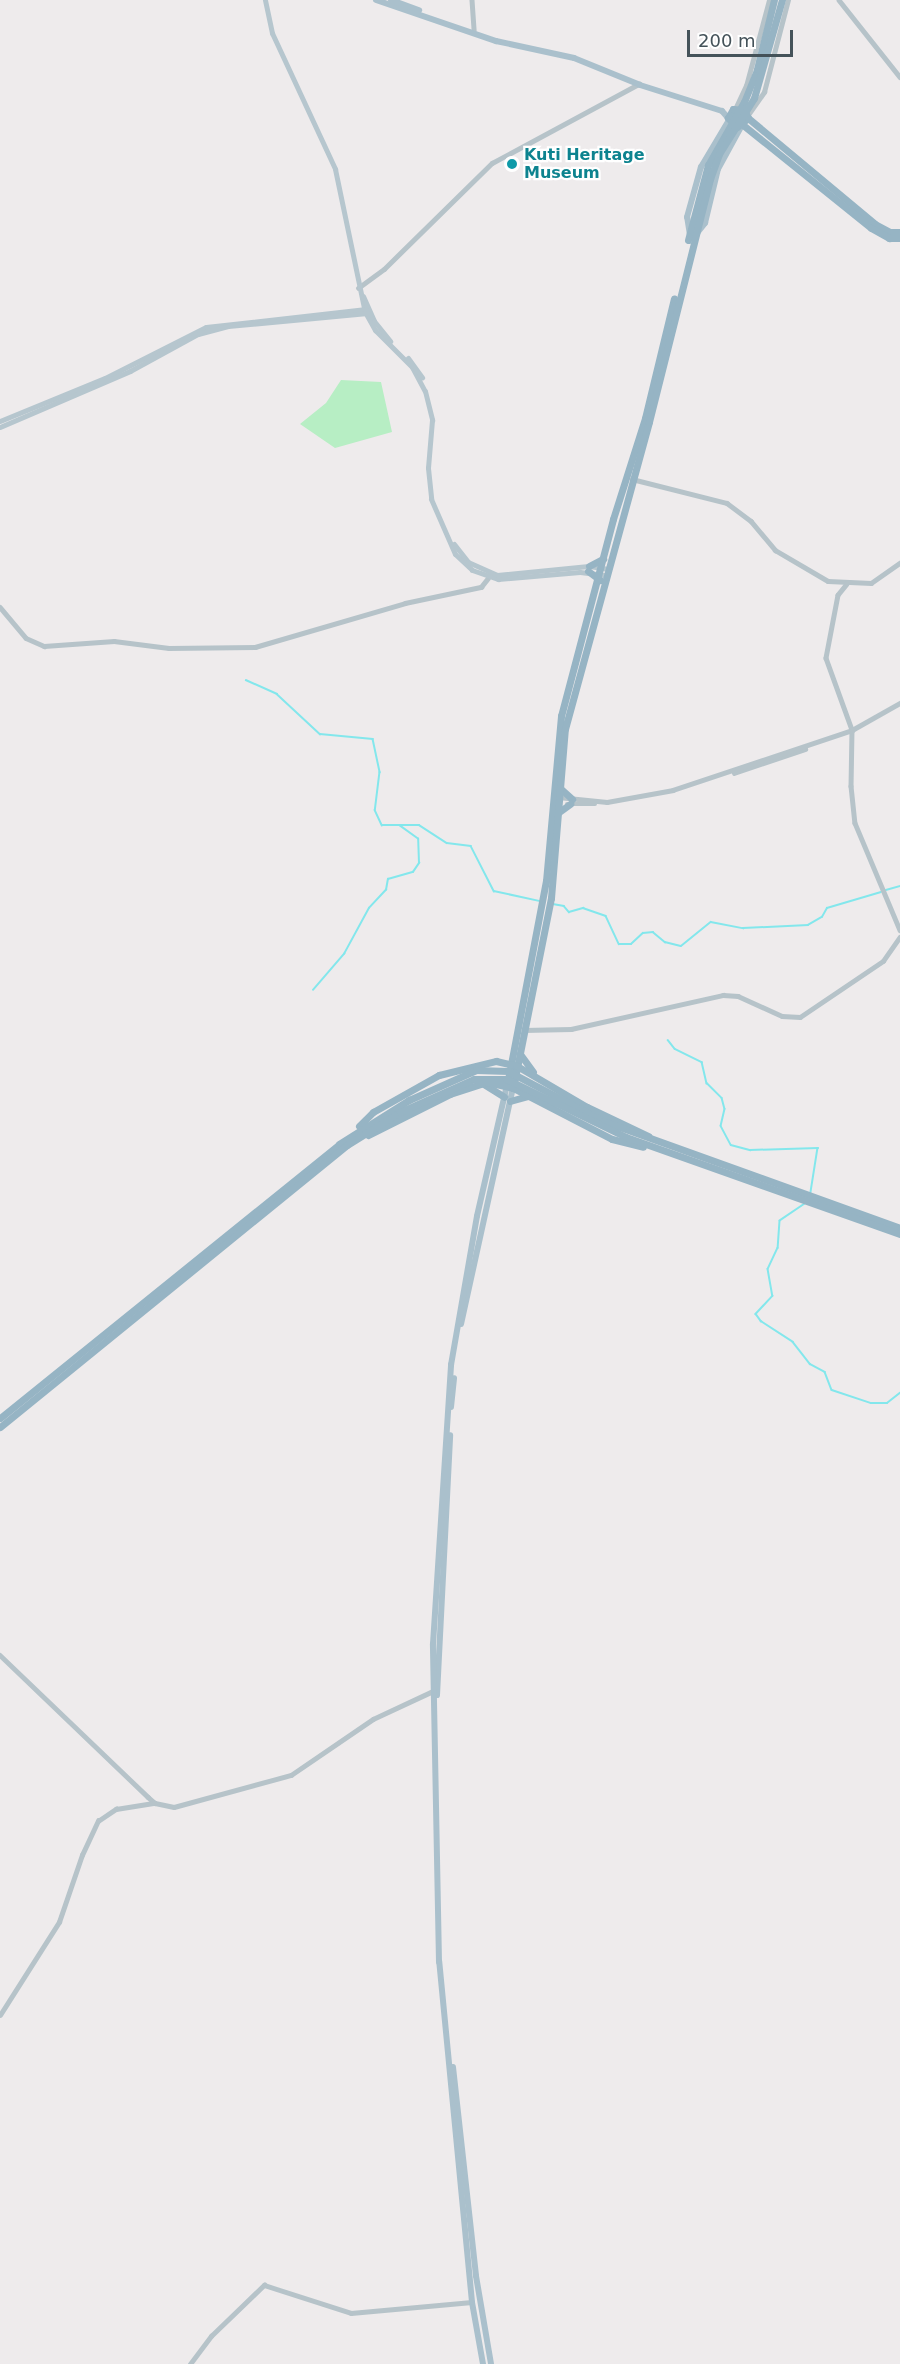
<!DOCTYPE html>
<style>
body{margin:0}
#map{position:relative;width:900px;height:2364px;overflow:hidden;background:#eeebec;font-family:"DejaVu Sans",sans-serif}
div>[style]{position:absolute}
.green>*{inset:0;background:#b7eec4}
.stream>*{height:1.5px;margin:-0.75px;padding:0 0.75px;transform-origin:0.75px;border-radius:0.75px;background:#83e7ec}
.tertiary>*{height:4.5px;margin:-2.25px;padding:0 2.25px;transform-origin:2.25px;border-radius:2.25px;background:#b6c3c9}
.secondary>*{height:5px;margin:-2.5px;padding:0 2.5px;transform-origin:2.5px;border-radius:2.5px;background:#b6c6ce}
.primary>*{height:6px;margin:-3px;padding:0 3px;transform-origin:3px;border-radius:3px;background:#aac0cc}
.trunk>*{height:7px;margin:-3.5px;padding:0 3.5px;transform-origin:3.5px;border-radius:3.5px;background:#96b4c4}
.dots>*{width:16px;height:16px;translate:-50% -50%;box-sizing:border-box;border:3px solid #fff;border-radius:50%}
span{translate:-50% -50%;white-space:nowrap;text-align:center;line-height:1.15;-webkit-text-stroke:4.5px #fff;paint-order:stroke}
.culture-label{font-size:16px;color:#0d838f;font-weight:700}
.left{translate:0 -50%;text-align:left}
.scale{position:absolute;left:687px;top:30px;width:106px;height:27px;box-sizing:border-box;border:3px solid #445259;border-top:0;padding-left:8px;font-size:18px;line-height:21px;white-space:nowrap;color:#445259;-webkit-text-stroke:4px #fff;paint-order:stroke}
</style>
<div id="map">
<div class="green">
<i style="clip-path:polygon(341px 380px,381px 382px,392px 432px,335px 448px,300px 424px,326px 403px)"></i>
</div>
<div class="stream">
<i style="left:246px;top:680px;width:34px;rotate:24deg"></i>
<i style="left:277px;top:694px;width:59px;rotate:42.9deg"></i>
<i style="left:320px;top:734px;width:53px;rotate:5.4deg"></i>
<i style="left:373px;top:739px;width:34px;rotate:78deg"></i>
<i style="left:380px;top:772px;width:38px;rotate:97deg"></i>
<i style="left:375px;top:810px;width:17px;rotate:65deg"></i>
<i style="left:382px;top:825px;width:37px"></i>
<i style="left:419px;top:825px;width:33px;rotate:33deg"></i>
<i style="left:447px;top:843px;width:24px;rotate:7deg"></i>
<i style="left:471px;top:846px;width:51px;rotate:62.9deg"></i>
<i style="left:494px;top:891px;width:47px;rotate:12.3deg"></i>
<i style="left:886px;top:890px;width:15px;rotate:-16deg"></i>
<i style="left:553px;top:904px;width:11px;rotate:10deg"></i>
<i style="left:564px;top:906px;width:8px;rotate:50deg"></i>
<i style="left:569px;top:912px;width:15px;rotate:-16deg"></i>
<i style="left:583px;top:908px;width:24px;rotate:19deg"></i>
<i style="left:606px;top:916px;width:31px;rotate:65deg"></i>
<i style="left:619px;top:944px;width:12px"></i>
<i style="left:631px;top:944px;width:16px;rotate:-43deg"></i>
<i style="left:643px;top:933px;width:10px;rotate:-6deg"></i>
<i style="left:653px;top:932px;width:16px;rotate:40deg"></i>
<i style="left:665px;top:942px;width:16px;rotate:14deg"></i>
<i style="left:681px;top:946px;width:38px;rotate:-39deg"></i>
<i style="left:711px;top:922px;width:33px;rotate:11deg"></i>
<i style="left:743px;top:928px;width:65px;rotate:-2.6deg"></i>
<i style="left:808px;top:925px;width:16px;rotate:-30deg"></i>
<i style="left:822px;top:917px;width:10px;rotate:-61deg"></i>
<i style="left:827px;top:908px;width:56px;rotate:-16.5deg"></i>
<i style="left:313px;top:990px;width:48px;rotate:-49.3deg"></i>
<i style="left:344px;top:954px;width:52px;rotate:-61.5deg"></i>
<i style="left:369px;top:908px;width:25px;rotate:-47deg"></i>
<i style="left:386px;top:890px;width:11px;rotate:-80deg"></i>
<i style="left:388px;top:879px;width:26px;rotate:-16deg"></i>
<i style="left:413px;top:872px;width:11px;rotate:-56deg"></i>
<i style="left:419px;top:863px;width:24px;rotate:-92deg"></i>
<i style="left:418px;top:839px;width:22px;rotate:-144deg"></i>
<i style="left:668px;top:1040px;width:11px;rotate:52deg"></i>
<i style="left:675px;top:1049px;width:30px;rotate:26deg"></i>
<i style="left:702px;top:1062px;width:22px;rotate:77deg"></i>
<i style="left:707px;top:1083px;width:21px;rotate:45deg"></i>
<i style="left:722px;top:1098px;width:11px;rotate:75deg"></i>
<i style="left:725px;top:1109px;width:17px;rotate:103deg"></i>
<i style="left:721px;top:1126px;width:21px;rotate:62deg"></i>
<i style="left:731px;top:1145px;width:20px;rotate:15deg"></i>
<i style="left:750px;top:1150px;width:68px;rotate:-1.7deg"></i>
<i style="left:818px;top:1148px;width:45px;rotate:99deg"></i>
<i style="left:805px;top:1204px;width:30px;rotate:146deg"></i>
<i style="left:780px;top:1221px;width:27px;rotate:94deg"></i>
<i style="left:778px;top:1248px;width:23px;rotate:115deg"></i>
<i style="left:768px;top:1269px;width:27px;rotate:80deg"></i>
<i style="left:773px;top:1296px;width:25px;rotate:133deg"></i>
<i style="left:756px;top:1314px;width:9px;rotate:54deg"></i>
<i style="left:761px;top:1321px;width:38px;rotate:33deg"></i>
<i style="left:793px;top:1342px;width:28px;rotate:52deg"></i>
<i style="left:810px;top:1364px;width:17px;rotate:28deg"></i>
<i style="left:825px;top:1372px;width:19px;rotate:69deg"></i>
<i style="left:832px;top:1390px;width:41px;rotate:18.4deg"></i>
<i style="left:871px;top:1403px;width:16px"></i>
<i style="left:887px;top:1403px;width:16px;rotate:-38deg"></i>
</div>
<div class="tertiary">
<i style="left:472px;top:0;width:30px;rotate:86deg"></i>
<i style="left:839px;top:0;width:98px;rotate:51.6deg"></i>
<i style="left:736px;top:107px;width:23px;rotate:-65deg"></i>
<i style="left:746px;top:86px;width:89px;rotate:-75deg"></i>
<i style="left:748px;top:115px;width:28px;rotate:-55deg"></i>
<i style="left:764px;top:92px;width:95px;rotate:-75.4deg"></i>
<i style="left:358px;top:288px;width:32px;rotate:-36deg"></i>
<i style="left:384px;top:269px;width:151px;rotate:-44.5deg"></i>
<i style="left:492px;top:163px;width:167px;rotate:-28.3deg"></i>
<i style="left:632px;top:479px;width:98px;rotate:14.2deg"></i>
<i style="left:727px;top:503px;width:30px;rotate:37deg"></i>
<i style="left:751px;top:521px;width:38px;rotate:50deg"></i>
<i style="left:775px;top:550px;width:61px;rotate:30.3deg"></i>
<i style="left:828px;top:581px;width:43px;rotate:2.7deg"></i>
<i style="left:871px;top:583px;width:35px;rotate:-35deg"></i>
<i style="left:847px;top:584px;width:14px;rotate:129deg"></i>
<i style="left:838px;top:595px;width:64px;rotate:100.8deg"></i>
<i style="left:826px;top:658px;width:77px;rotate:70.1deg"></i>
<i style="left:852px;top:730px;width:56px;rotate:91deg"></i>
<i style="left:851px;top:786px;width:37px;rotate:84deg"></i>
<i style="left:855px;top:823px;width:116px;rotate:67.2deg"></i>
<i style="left:0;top:607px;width:40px;rotate:50deg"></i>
<i style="left:26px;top:638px;width:20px;rotate:24deg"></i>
<i style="left:44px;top:646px;width:70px;rotate:-4.1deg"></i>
<i style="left:114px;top:641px;width:55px;rotate:7.3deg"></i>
<i style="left:169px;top:648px;width:86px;rotate:-0.7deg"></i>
<i style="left:255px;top:647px;width:156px;rotate:-16.3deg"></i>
<i style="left:405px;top:603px;width:78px;rotate:-11.9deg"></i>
<i style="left:481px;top:587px;width:11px;rotate:-52deg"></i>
<i style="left:734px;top:773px;width:75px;rotate:-18.7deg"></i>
<i style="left:558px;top:797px;width:49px;rotate:5.8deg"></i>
<i style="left:607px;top:802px;width:67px;rotate:-10.3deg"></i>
<i style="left:673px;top:790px;width:189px;rotate:-18.5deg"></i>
<i style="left:852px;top:730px;width:55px;rotate:-29.4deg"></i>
<i style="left:567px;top:804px;width:28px"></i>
<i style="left:524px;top:1030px;width:47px;rotate:-1.2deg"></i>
<i style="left:571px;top:1029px;width:156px;rotate:-12.6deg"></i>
<i style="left:723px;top:995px;width:15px;rotate:4deg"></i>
<i style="left:738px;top:996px;width:48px;rotate:24.4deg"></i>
<i style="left:782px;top:1016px;width:18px;rotate:3deg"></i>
<i style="left:800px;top:1017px;width:100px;rotate:-34deg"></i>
<i style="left:883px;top:961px;width:29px;rotate:-55deg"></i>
<i style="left:0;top:1655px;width:205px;rotate:43.8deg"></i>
<i style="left:148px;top:1797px;width:9px;rotate:41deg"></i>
<i style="left:155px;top:1803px;width:19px;rotate:12deg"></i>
<i style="left:174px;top:1807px;width:121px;rotate:-15.3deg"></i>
<i style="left:291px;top:1775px;width:99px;rotate:-34.3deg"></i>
<i style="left:373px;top:1719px;width:66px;rotate:-25deg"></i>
<i style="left:0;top:2015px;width:110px;rotate:-57.6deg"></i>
<i style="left:59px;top:1922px;width:71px;rotate:-71.1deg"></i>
<i style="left:82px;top:1855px;width:38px;rotate:-65deg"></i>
<i style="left:98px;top:1821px;width:22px;rotate:-34deg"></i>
<i style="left:116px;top:1809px;width:39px;rotate:-9deg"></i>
<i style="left:190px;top:2364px;width:35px;rotate:-53deg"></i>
<i style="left:211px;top:2336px;width:74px;rotate:-43.9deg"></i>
<i style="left:264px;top:2285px;width:91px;rotate:17.8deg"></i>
<i style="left:351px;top:2313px;width:121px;rotate:-5.2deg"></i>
</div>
<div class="secondary">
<i style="left:265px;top:0;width:34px;rotate:78deg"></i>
<i style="left:272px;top:33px;width:150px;rotate:65.1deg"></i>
<i style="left:335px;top:169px;width:146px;rotate:78.2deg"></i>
<i style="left:365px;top:312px;width:21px;rotate:61deg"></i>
<i style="left:375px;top:330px;width:52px;rotate:45deg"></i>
<i style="left:412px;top:367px;width:27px;rotate:62deg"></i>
<i style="left:425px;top:391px;width:30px;rotate:76deg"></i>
<i style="left:432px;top:420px;width:48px;rotate:94.8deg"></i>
<i style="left:428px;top:468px;width:31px;rotate:84deg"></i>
<i style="left:431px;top:499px;width:60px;rotate:66.4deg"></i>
<i style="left:455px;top:554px;width:23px;rotate:43deg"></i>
<i style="left:472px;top:570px;width:28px;rotate:19deg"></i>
<i style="left:498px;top:579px;width:82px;rotate:-4.9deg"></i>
<i style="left:580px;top:572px;width:26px;rotate:7deg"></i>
<i style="left:363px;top:296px;width:27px;rotate:66deg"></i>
<i style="left:374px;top:321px;width:26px;rotate:51deg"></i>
<i style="left:408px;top:358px;width:24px;rotate:54deg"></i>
<i style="left:0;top:421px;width:113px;rotate:-22.3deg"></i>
<i style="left:105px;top:378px;width:113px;rotate:-26.8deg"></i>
<i style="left:206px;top:327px;width:161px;rotate:-6.4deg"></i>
<i style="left:0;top:427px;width:142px;rotate:-23.3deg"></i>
<i style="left:130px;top:371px;width:77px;rotate:-28.6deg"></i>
<i style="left:198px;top:334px;width:31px;rotate:-15deg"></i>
<i style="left:228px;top:326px;width:140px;rotate:-5.3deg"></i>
<i style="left:454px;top:544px;width:23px;rotate:52deg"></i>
<i style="left:468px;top:562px;width:32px;rotate:24deg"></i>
<i style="left:497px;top:575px;width:92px;rotate:-5.6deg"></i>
<i style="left:589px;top:566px;width:18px;rotate:9deg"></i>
</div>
<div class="primary">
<i style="left:376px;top:0;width:127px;rotate:18.9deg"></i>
<i style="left:496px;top:41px;width:80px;rotate:12.3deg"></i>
<i style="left:574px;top:58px;width:71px;rotate:22.2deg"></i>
<i style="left:640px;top:85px;width:86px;rotate:17.6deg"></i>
<i style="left:722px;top:111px;width:9px;rotate:49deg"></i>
<i style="left:391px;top:0;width:30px;rotate:20deg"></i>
<i style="left:690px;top:235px;width:18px;rotate:-99deg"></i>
<i style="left:687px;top:217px;width:52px;rotate:-74.4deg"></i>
<i style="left:701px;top:167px;width:55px;rotate:-59.2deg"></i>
<i style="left:694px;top:237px;width:18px;rotate:-52deg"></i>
<i style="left:705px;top:223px;width:56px;rotate:-76.5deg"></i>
<i style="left:718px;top:169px;width:48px;rotate:-61.3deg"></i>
<i style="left:461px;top:1324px;width:242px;rotate:-77.6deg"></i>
<i style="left:451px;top:1407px;width:29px;rotate:-84deg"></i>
<i style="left:437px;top:1695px;width:260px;rotate:-87.1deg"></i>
<i style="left:453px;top:2067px;width:210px;rotate:83.7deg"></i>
<i style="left:476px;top:2276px;width:89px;rotate:80.3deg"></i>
<i style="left:483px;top:2364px;width:63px;rotate:-100.1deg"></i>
<i style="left:472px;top:2302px;width:342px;rotate:-95.5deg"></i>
<i style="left:439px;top:1962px;width:318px;rotate:-91.1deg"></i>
<i style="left:433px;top:1644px;width:280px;rotate:-86.3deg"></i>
<i style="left:451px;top:1365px;width:151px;rotate:-80.1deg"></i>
<i style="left:477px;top:1216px;width:134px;rotate:-77.1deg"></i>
</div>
<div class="trunk">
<i style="left:748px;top:118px;width:14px;rotate:141deg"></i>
<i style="left:737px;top:127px;width:13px;rotate:-135deg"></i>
<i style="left:728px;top:118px;width:10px;rotate:-61deg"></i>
<i style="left:733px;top:109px;width:11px;rotate:5deg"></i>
<i style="left:744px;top:110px;width:9px;rotate:63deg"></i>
<i style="left:748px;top:118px;width:165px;rotate:39.8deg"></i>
<i style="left:875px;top:224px;width:17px;rotate:28deg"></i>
<i style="left:890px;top:232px;width:10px"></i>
<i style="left:743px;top:125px;width:164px;rotate:38.8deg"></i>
<i style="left:871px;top:228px;width:21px;rotate:29deg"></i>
<i style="left:889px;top:238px;width:11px"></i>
<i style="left:688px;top:240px;width:78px;rotate:-75.1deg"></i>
<i style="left:708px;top:165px;width:73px;rotate:-60.3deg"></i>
<i style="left:744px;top:102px;width:35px;rotate:-68deg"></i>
<i style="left:757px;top:69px;width:71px;rotate:-76.2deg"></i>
<i style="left:589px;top:566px;width:16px;rotate:-27deg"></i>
<i style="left:588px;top:571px;width:15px;rotate:37deg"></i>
<i style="left:561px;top:789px;width:15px;rotate:42deg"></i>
<i style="left:559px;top:812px;width:14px;rotate:-36deg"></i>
<i style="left:520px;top:1054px;width:22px;rotate:54deg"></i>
<i style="left:482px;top:1083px;width:26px;rotate:32deg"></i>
<i style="left:507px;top:1085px;width:208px;rotate:-79.2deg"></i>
<i style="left:546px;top:881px;width:166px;rotate:-84.8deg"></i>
<i style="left:561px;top:716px;width:204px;rotate:-75.2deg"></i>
<i style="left:613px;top:519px;width:106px;rotate:-72.4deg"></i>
<i style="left:645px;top:418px;width:123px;rotate:-76.4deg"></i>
<i style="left:513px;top:1088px;width:194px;rotate:-78.7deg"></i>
<i style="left:551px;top:898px;width:170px;rotate:-85.3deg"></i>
<i style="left:565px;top:729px;width:318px;rotate:-74.7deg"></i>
<i style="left:649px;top:422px;width:251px;rotate:-75.9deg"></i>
<i style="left:710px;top:179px;width:27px;rotate:-70deg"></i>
<i style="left:719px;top:154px;width:66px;rotate:-58deg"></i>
<i style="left:754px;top:98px;width:102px;rotate:-74.1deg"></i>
<i style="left:510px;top:1101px;width:19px;rotate:-16deg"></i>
<i style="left:359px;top:1126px;width:20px;rotate:-45deg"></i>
<i style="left:373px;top:1112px;width:76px;rotate:-29.3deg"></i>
<i style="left:439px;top:1075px;width:59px;rotate:-13.8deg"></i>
<i style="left:496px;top:1061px;width:22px;rotate:13deg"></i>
<i style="left:517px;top:1066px;width:81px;rotate:30.4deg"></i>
<i style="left:587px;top:1107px;width:68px;rotate:25.4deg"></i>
<i style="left:368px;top:1135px;width:92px;rotate:-26.6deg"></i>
<i style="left:450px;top:1094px;width:39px;rotate:-18deg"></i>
<i style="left:487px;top:1082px;width:27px;rotate:13deg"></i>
<i style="left:513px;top:1088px;width:111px;rotate:27.3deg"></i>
<i style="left:612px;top:1139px;width:32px;rotate:14deg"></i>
<i style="left:0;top:1418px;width:436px;rotate:-38.9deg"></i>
<i style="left:339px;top:1144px;width:83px;rotate:-32.2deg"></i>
<i style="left:409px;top:1100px;width:73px;rotate:-24.1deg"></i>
<i style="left:476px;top:1070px;width:32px;rotate:2deg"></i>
<i style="left:508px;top:1071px;width:107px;rotate:27.8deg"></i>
<i style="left:603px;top:1121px;width:316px;rotate:19.8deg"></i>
<i style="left:0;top:1427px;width:447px;rotate:-39.1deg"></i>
<i style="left:347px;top:1145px;width:62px;rotate:-31.9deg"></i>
<i style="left:400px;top:1112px;width:81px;rotate:-24deg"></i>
<i style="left:474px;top:1079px;width:32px"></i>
<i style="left:506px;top:1079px;width:133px;rotate:25.8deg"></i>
<i style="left:626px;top:1137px;width:291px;rotate:19.5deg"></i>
</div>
<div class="dots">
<i style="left:512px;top:164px;background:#0f9aa8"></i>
</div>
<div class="culture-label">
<span class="left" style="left:524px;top:164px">Kuti Heritage<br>Museum</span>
</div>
<div class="scale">200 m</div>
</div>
